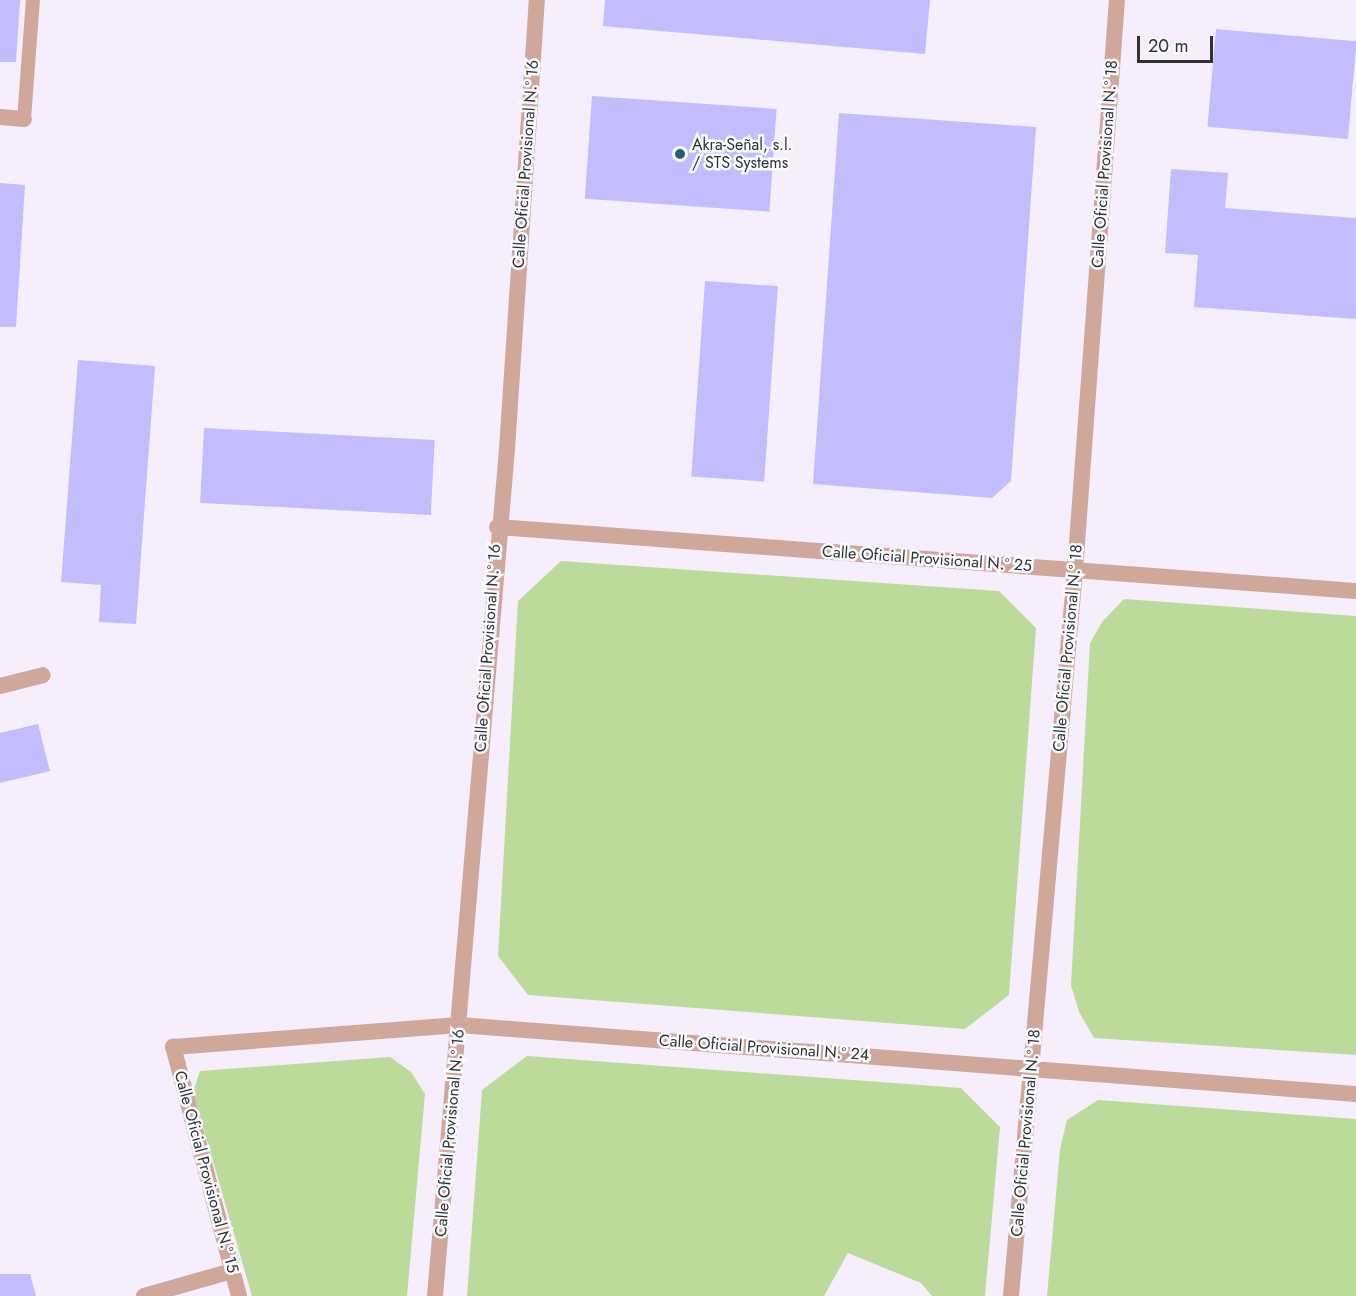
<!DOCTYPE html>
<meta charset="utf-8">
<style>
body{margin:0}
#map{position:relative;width:1356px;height:1296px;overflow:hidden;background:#f9fbfe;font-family:Jost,sans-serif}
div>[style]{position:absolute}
.industrial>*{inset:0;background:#f6edfd;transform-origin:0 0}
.green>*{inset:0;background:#bcdb9b}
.building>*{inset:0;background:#c3bdfd;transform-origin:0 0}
.service>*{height:14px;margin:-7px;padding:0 7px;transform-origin:7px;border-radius:7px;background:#cfa79b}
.pedestrian>*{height:16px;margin:-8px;padding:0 8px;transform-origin:8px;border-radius:8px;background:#cfa79b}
.minor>*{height:16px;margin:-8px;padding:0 8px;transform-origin:8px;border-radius:8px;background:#cfa79b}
.dots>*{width:16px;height:16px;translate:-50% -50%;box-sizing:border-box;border:3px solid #f9fbfe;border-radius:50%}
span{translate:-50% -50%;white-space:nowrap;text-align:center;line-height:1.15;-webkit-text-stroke:5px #f9fbfe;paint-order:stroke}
.poi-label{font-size:16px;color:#313236}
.left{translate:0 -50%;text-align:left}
.street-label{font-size:16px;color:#313236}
.scale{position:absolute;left:1137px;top:36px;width:76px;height:27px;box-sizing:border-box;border:3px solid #313236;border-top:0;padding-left:8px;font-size:18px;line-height:21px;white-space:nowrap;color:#313236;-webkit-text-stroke:4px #f9fbfe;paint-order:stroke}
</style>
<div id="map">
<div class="industrial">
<i style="left:0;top:0;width:1356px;height:1296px"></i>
</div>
<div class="green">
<i style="clip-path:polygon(561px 561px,999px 591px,1036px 628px,1009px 995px,965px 1029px,528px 995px,498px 956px,518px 601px)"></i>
<i style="clip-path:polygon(1124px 599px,1356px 616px,1356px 1055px,1094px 1038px,1079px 1012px,1071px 985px,1090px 643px,1102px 622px)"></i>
<i style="clip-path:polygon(527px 1056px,961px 1088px,1000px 1127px,985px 1296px,932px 1296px,921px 1283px,848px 1253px,824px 1296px,467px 1296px,482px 1090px)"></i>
<i style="clip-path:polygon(390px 1057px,411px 1072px,425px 1094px,407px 1296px,252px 1296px,193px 1092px,200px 1071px)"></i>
<i style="clip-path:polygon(1098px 1100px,1356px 1119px,1356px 1296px,1047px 1296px,1060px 1149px,1067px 1120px)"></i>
</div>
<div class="building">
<i style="clip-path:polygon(0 0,20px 0,16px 62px,0 62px)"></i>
<i style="clip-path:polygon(605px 0,930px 0,925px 54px,603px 26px)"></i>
<i style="left:1216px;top:29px;width:141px;height:98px;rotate:5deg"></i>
<i style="left:592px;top:96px;width:185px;height:103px;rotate:4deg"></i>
<i style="clip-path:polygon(839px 113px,1036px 127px,1011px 481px,992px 498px,813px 484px)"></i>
<i style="clip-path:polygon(1171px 169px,1228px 173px,1225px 208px,1356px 218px,1356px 319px,1194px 307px,1198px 255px,1165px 253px)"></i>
<i style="clip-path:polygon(0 183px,25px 185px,16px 327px,0 327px)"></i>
<i style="left:705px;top:281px;width:73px;height:196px;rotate:4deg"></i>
<i style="clip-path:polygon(78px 360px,155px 366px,136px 624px,99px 622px,101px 585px,61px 582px)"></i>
<i style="left:204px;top:428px;width:231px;height:75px;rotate:3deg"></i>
<i style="clip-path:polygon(38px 724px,50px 771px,0 783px,0 733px)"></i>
<i style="clip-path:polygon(0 1274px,30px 1274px,36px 1296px,0 1296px)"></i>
</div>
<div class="service">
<i style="left:24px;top:119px;width:119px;rotate:-85.7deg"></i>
</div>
<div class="pedestrian">
<i style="left:144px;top:1296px;width:91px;rotate:-15.9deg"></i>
</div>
<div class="minor">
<i style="left:0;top:117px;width:24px;rotate:5deg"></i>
<i style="left:497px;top:527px;width:861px;rotate:4.26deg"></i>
<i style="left:0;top:686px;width:44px;rotate:-14.3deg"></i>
<i style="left:239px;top:1296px;width:258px;rotate:-104.8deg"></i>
<i style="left:173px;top:1047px;width:287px;rotate:-4.4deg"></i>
<i style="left:459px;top:1025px;width:900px;rotate:4.4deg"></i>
<i style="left:435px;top:1296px;width:850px;rotate:-85.14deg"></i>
<i style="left:507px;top:449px;width:450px;rotate:-86.2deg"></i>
<i style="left:1011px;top:1296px;width:729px;rotate:-84.96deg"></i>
<i style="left:1075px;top:570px;width:572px;rotate:-85.79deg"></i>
</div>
<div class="dots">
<i style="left:680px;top:154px;background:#266079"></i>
</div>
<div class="poi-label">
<span class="left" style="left:692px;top:154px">Akra-Señal, s.l.<br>/ STS Systems</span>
</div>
<div class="street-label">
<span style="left:526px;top:164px;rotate:-86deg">Calle Oficial Provisional N.º 16</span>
<span style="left:1105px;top:164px;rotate:-86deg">Calle Oficial Provisional N.º 18</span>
<span style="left:927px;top:559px;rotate:4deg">Calle Oficial Provisional N.º 25</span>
<span style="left:488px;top:648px;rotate:-86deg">Calle Oficial Provisional N.º 16</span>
<span style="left:1068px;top:648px;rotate:-85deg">Calle Oficial Provisional N.º 18</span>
<span style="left:764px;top:1048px;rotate:4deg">Calle Oficial Provisional N.º 24</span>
<span style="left:450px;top:1133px;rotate:-85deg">Calle Oficial Provisional N.º 16</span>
<span style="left:1026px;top:1133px;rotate:-85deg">Calle Oficial Provisional N.º 18</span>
<span style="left:206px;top:1172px;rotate:75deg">Calle Oficial Provisional N.º 15</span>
</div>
<div class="scale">20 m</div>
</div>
